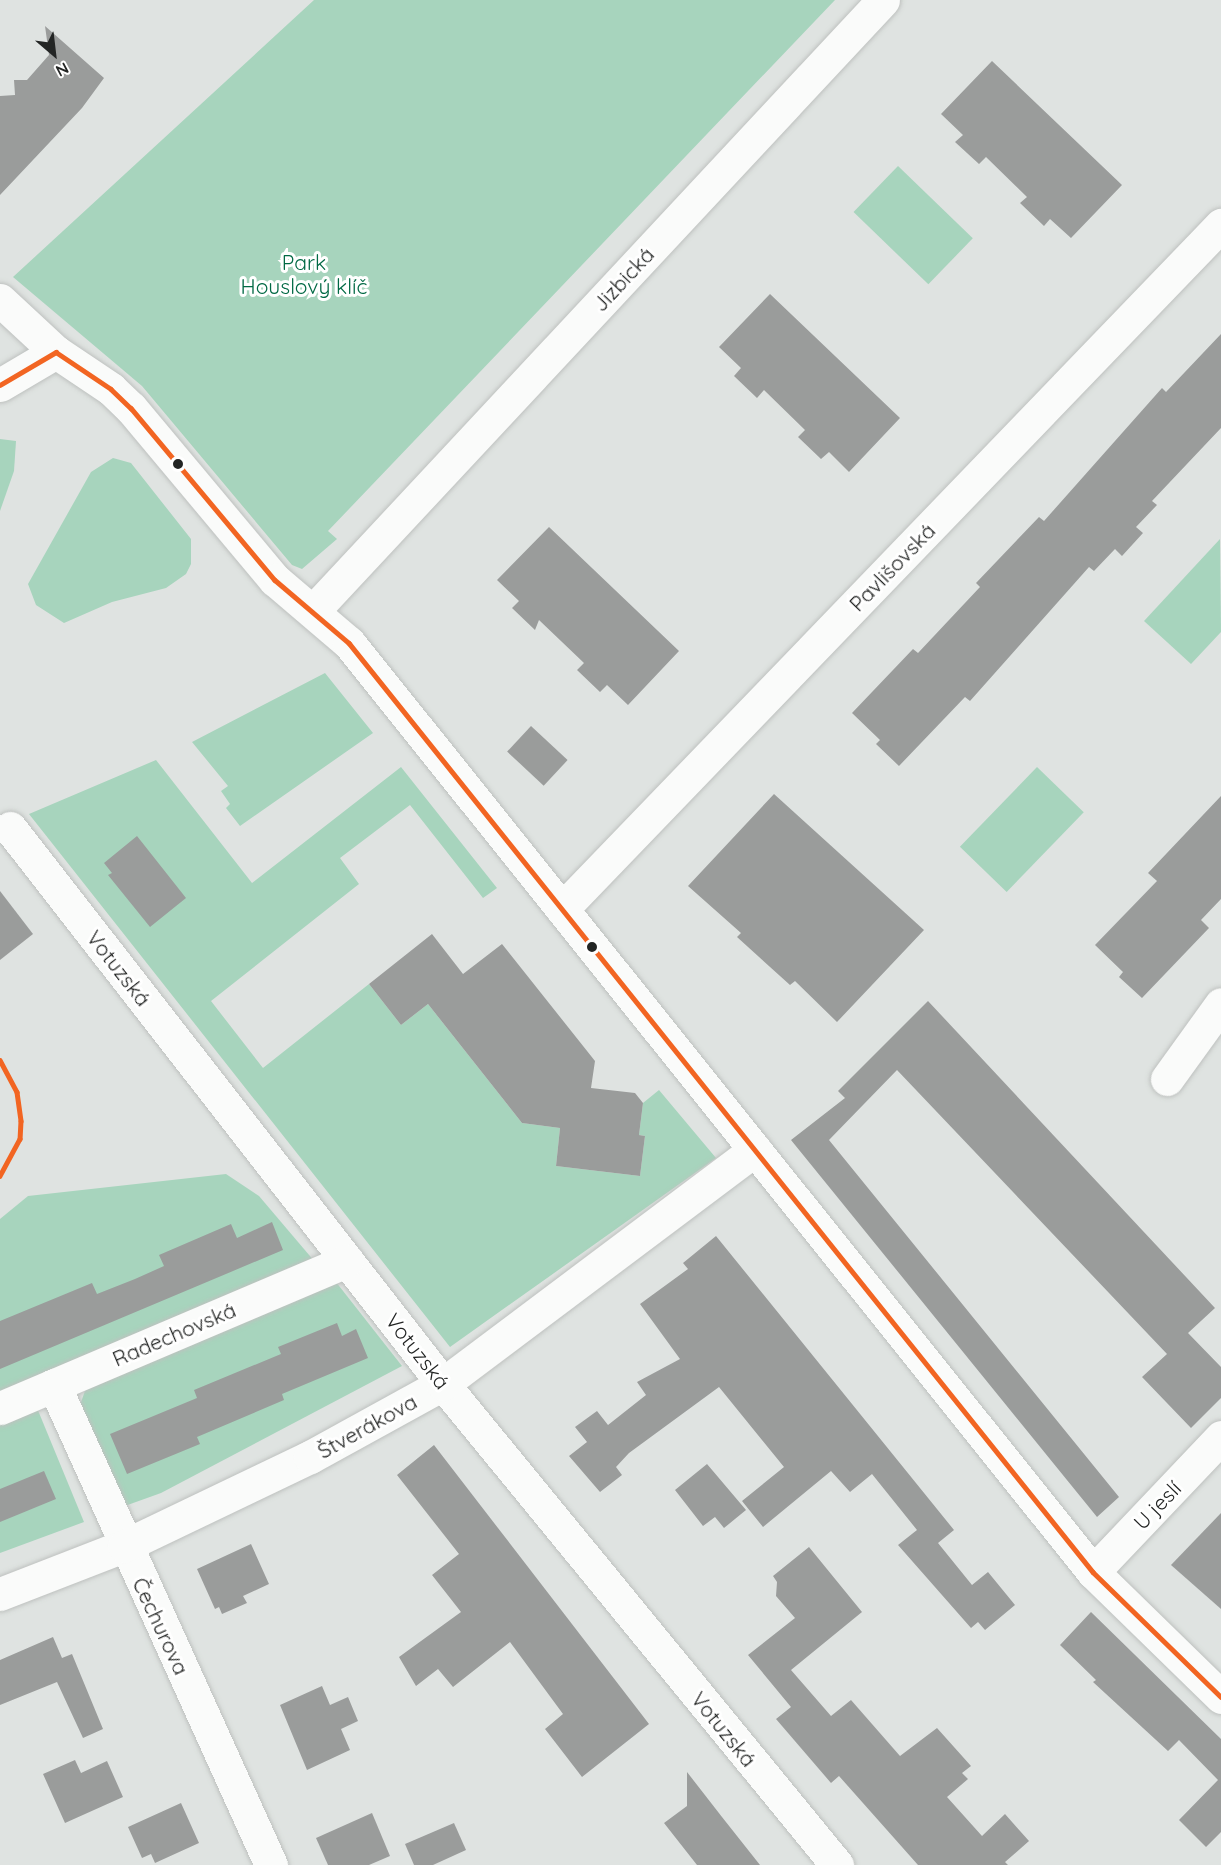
<!DOCTYPE html>
<meta charset="utf-8">
<style>
body{margin:0}
#map{position:relative;width:1221px;height:1865px;overflow:hidden;background:#dfe3e1;font-family:Quicksand,sans-serif}
div>[style]{position:absolute}
.green>*{inset:0;background:#a7d4bd;transform-origin:0 0}
.building>*{inset:0;background:#9a9c9b;transform-origin:0 0}
.roads{filter:drop-shadow(0 0 2px #bec1bf) drop-shadow(0 0 2px #bec1bf)}
.minor>*{height:33px;margin:-16.5px;padding:0 16.5px;transform-origin:16.5px;border-radius:16.5px;background:#fafbfa}
.bus-1>*{height:4.5px;margin:-2.25px;padding:0 2.25px;transform-origin:2.25px;border-radius:2.25px;background:#f26522}
.dots>*{width:16px;height:16px;translate:-50% -50%;box-sizing:border-box;border:3px solid #fff;border-radius:50%}
span{translate:-50% -50%;white-space:nowrap;text-align:center;line-height:1.15;-webkit-text-stroke:6px #fff;paint-order:stroke}
.park-label{font-size:21px;color:#006944}
.street-label{font-size:21px;color:#232524}
.north{position:absolute;left:24px;top:24px;width:60px;height:60px;-webkit-text-stroke:4px #fff;paint-order:stroke;rotate:152deg;font-size:16px;font-weight:700;line-height:24px;text-align:center;color:#232524}
.north::after{content:'';display:block;margin:auto;width:21px;height:27px;background:#232524;clip-path:polygon(50% 0,100% 100%,50% 72%,0 100%)}
</style>
<div id="map">
<div class="green">
<i style="clip-path:polygon(314px 0,835px 0,328px 531px,337px 539px,302px 569px,292px 565px,142px 386px,13px 277px)"></i>
<i style="left:898px;top:166px;width:104px;height:64px;rotate:44deg"></i>
<i style="clip-path:polygon(0 439px,16px 441px,14px 471px,0 511px)"></i>
<i style="clip-path:polygon(113px 458px,131px 463px,191px 539px,191px 564px,186px 574px,166px 588px,112px 602px,64px 623px,36px 605px,28px 584px,91px 472px)"></i>
<i style="clip-path:polygon(1220px 539px,1221px 632px,1191px 664px,1144px 621px)"></i>
<i style="clip-path:polygon(325px 673px,373px 733px,240px 826px,226px 808px,230px 804px,221px 791px,228px 786px,192px 742px)"></i>
<i style="clip-path:polygon(156px 760px,252px 883px,401px 767px,497px 888px,483px 898px,410px 805px,340px 858px,359px 884px,211px 1001px,263px 1068px,369px 984px,401px 1025px,428px 1004px,522px 1123px,560px 1128px,556px 1166px,640px 1176px,645px 1136px,639px 1135px,643px 1103px,659px 1090px,716px 1158px,450px 1347px,29px 814px)"></i>
<i style="left:1037px;top:767px;width:65px;height:111px;rotate:44deg"></i>
<i style="clip-path:polygon(226px 1174px,259px 1196px,315px 1262px,0 1393px,0 1219px,28px 1196px)"></i>
<i style="clip-path:polygon(336px 1282px,402px 1366px,161px 1493px,122px 1507px,80px 1405px,86px 1388px)"></i>
<i style="clip-path:polygon(37px 1408px,84px 1522px,0 1553px,0 1423px)"></i>
</div>
<div class="building">
<i style="clip-path:polygon(45px 26px,104px 78px,82px 108px,0 195px,0 96px,15px 95px,14px 80px,27px 80px,49px 55px)"></i>
<i style="clip-path:polygon(992px 61px,1122px 185px,1071px 238px,1050px 219px,1044px 226px,1020px 203px,1027px 197px,986px 157px,979px 164px,955px 142px,963px 135px,941px 114px)"></i>
<i style="clip-path:polygon(770px 294px,900px 418px,849px 472px,829px 452px,821px 459px,798px 437px,805px 430px,764px 390px,757px 398px,734px 376px,741px 368px,719px 347px)"></i>
<i style="clip-path:polygon(1221px 334px,1221px 428px,1152px 501px,1157px 505px,1136px 527px,1143px 533px,1122px 556px,1115px 549px,1094px 571px,1089px 567px,970px 701px,965px 697px,899px 766px,876px 744px,880px 740px,852px 713px,913px 649px,918px 653px,980px 587px,976px 583px,1039px 517px,1044px 521px,1162px 388px,1166px 392px)"></i>
<i style="clip-path:polygon(549px 527px,679px 651px,628px 705px,607px 685px,600px 692px,577px 670px,584px 663px,539px 620px,535px 630px,512px 608px,519px 601px,497px 580px)"></i>
<i style="left:531px;top:726px;width:50px;height:35px;rotate:43deg"></i>
<i style="clip-path:polygon(774px 794px,924px 930px,837px 1022px,795px 981px,790px 985px,737px 937px,741px 933px,688px 886px)"></i>
<i style="clip-path:polygon(1221px 796px,1221px 899px,1201px 920px,1209px 928px,1142px 998px,1119px 977px,1123px 972px,1095px 945px,1157px 881px,1148px 873px)"></i>
<i style="clip-path:polygon(137px 836px,186px 898px,150px 927px,108px 875px,112px 873px,104px 863px)"></i>
<i style="clip-path:polygon(0 891px,33px 934px,0 960px)"></i>
<i style="clip-path:polygon(432px 934px,463px 974px,502px 944px,595px 1061px,591px 1088px,635px 1093px,643px 1103px,639px 1135px,645px 1136px,640px 1176px,556px 1166px,560px 1128px,522px 1123px,428px 1004px,401px 1025px,369px 984px)"></i>
<i style="clip-path:polygon(928px 1001px,1215px 1308px,1188px 1333px,1221px 1367px,1221px 1398px,1191px 1428px,1142px 1377px,1167px 1354px,897px 1070px,829px 1140px,1119px 1497px,1097px 1517px,791px 1140px,845px 1098px,838px 1091px)"></i>
<i style="clip-path:polygon(272px 1222px,283px 1250px,0 1369px,0 1321px,92px 1283px,97px 1294px,135px 1279px,164px 1266px,159px 1255px,231px 1224px,237px 1238px)"></i>
<i style="clip-path:polygon(716px 1236px,954px 1530px,938px 1543px,972px 1585px,988px 1572px,1015px 1605px,985px 1630px,978px 1622px,971px 1628px,898px 1545px,917px 1530px,872px 1474px,850px 1492px,831px 1471px,763px 1527px,742px 1501px,784px 1467px,719px 1387px,629px 1453px,616px 1467px,622px 1475px,600px 1492px,569px 1456px,587px 1442px,575px 1427px,597px 1411px,608px 1425px,646px 1395px,637px 1382px,680px 1359px,640px 1304px,688px 1269px,683px 1263px)"></i>
<i style="clip-path:polygon(337px 1323px,342px 1336px,356px 1329px,368px 1358px,282px 1394px,284px 1400px,197px 1437px,200px 1444px,127px 1474px,110px 1434px,197px 1398px,194px 1390px,281px 1354px,278px 1347px)"></i>
<i style="clip-path:polygon(434px 1445px,649px 1724px,582px 1777px,545px 1729px,563px 1714px,510px 1642px,453px 1687px,438px 1669px,416px 1686px,399px 1657px,461px 1612px,432px 1575px,459px 1554px,397px 1475px)"></i>
<i style="clip-path:polygon(707px 1464px,746px 1510px,724px 1528px,715px 1517px,703px 1526px,675px 1490px)"></i>
<i style="clip-path:polygon(44px 1471px,56px 1499px,0 1522px,0 1489px)"></i>
<i style="clip-path:polygon(1221px 1513px,1221px 1609px,1171px 1565px)"></i>
<i style="clip-path:polygon(251px 1544px,269px 1584px,243px 1596px,247px 1603px,222px 1614px,219px 1607px,215px 1609px,197px 1569px)"></i>
<i style="clip-path:polygon(809px 1547px,862px 1612px,791px 1670px,831px 1716px,851px 1700px,900px 1756px,937px 1728px,971px 1766px,962px 1773px,968px 1779px,947px 1797px,982px 1836px,1005px 1814px,1029px 1841px,1005px 1862px,1008px 1865px,918px 1865px,839px 1776px,831px 1783px,776px 1719px,791px 1707px,748px 1655px,795px 1618px,776px 1596px,777px 1582px,773px 1576px)"></i>
<i style="clip-path:polygon(1091px 1612px,1221px 1739px,1221px 1832px,1206px 1847px,1179px 1820px,1218px 1780px,1179px 1740px,1168px 1751px,1093px 1682px,1096px 1680px,1060px 1645px)"></i>
<i style="clip-path:polygon(53px 1637px,62px 1658px,72px 1654px,103px 1729px,83px 1738px,57px 1682px,0 1705px,0 1660px)"></i>
<i style="clip-path:polygon(322px 1686px,330px 1705px,348px 1697px,358px 1721px,341px 1729px,350px 1750px,307px 1770px,280px 1705px)"></i>
<i style="clip-path:polygon(75px 1760px,81px 1773px,107px 1761px,123px 1797px,65px 1823px,43px 1774px)"></i>
<i style="clip-path:polygon(687px 1772px,722px 1817px,760px 1865px,697px 1865px,664px 1823px,687px 1806px)"></i>
<i style="clip-path:polygon(181px 1803px,199px 1843px,155px 1863px,151px 1854px,142px 1858px,128px 1827px)"></i>
<i style="clip-path:polygon(372px 1813px,390px 1856px,369px 1865px,328px 1865px,316px 1838px)"></i>
<i style="clip-path:polygon(454px 1823px,466px 1850px,433px 1865px,414px 1865px,405px 1844px)"></i>
</div>
<div class="roads">
<div class="minor">
<i style="left:0;top:300px;width:76px;rotate:42.9deg"></i>
<i style="left:56px;top:352px;width:66px;rotate:33.9deg"></i>
<i style="left:111px;top:389px;width:28px;rotate:44deg"></i>
<i style="left:131px;top:408px;width:224px;rotate:50.1deg"></i>
<i style="left:275px;top:580px;width:97px;rotate:40.4deg"></i>
<i style="left:349px;top:643px;width:1190px;rotate:51.31deg"></i>
<i style="left:1093px;top:1572px;width:179px;rotate:44.3deg"></i>
<i style="left:0;top:385px;width:65px;rotate:-30.5deg"></i>
<i style="left:314px;top:610px;width:834px;rotate:-46.99deg"></i>
<i style="left:10px;top:828px;width:705px;rotate:52.09deg"></i>
<i style="left:443px;top:1384px;width:622px;rotate:50.68deg"></i>
<i style="left:562px;top:909px;width:950px;rotate:-46.07deg"></i>
<i style="left:1167px;top:1079px;width:92px;rotate:-54.2deg"></i>
<i style="left:54px;top:1385px;width:527px;rotate:65.67deg"></i>
<i style="left:0;top:1408px;width:377px;rotate:-23deg"></i>
<i style="left:1093px;top:1572px;width:186px;rotate:-46.5deg"></i>
<i style="left:0;top:1594px;width:133px;rotate:-21.2deg"></i>
<i style="left:124px;top:1546px;width:206px;rotate:-25.6deg"></i>
<i style="left:310px;top:1457px;width:152px;rotate:-28.8deg"></i>
<i style="left:443px;top:1384px;width:390px;rotate:-36.9deg"></i>
</div>
</div>
<div class="bus-1">
<i style="left:56px;top:352px;width:66px;rotate:33.9deg"></i>
<i style="left:111px;top:389px;width:28px;rotate:44deg"></i>
<i style="left:131px;top:408px;width:224px;rotate:50.1deg"></i>
<i style="left:275px;top:580px;width:97px;rotate:40.4deg"></i>
<i style="left:349px;top:643px;width:1190px;rotate:51.31deg"></i>
<i style="left:1093px;top:1572px;width:179px;rotate:44.3deg"></i>
<i style="left:0;top:385px;width:65px;rotate:-30.5deg"></i>
<i style="left:0;top:1060px;width:36px;rotate:62deg"></i>
<i style="left:17px;top:1092px;width:29px;rotate:82deg"></i>
<i style="left:21px;top:1121px;width:18px;rotate:93deg"></i>
<i style="left:20px;top:1139px;width:42px;rotate:118.4deg"></i>
</div>
<div class="dots">
<i style="left:178px;top:464px;background:#232524"></i>
<i style="left:592px;top:947px;background:#232524"></i>
</div>
<div class="park-label">
<span style="left:304px;top:274px">Park<br>Houslový klíč</span>
</div>
<div class="street-label">
<span style="left:623px;top:279px;rotate:-47deg">Jizbická</span>
<span style="left:892px;top:567px;rotate:-46deg">Pavlišovská</span>
<span style="left:119px;top:968px;rotate:52deg">Votuzská</span>
<span style="left:174px;top:1334px;rotate:-23deg">Radechovská</span>
<span style="left:418px;top:1351px;rotate:52deg">Votuzská</span>
<span style="left:367px;top:1426px;rotate:-29deg">Štverákova</span>
<span style="left:1157px;top:1505px;rotate:-46deg">U jeslí</span>
<span style="left:161px;top:1626px;rotate:65deg">Čechurova</span>
<span style="left:724px;top:1729px;rotate:51deg">Votuzská</span>
</div>
<div class="north">N</div>
</div>
